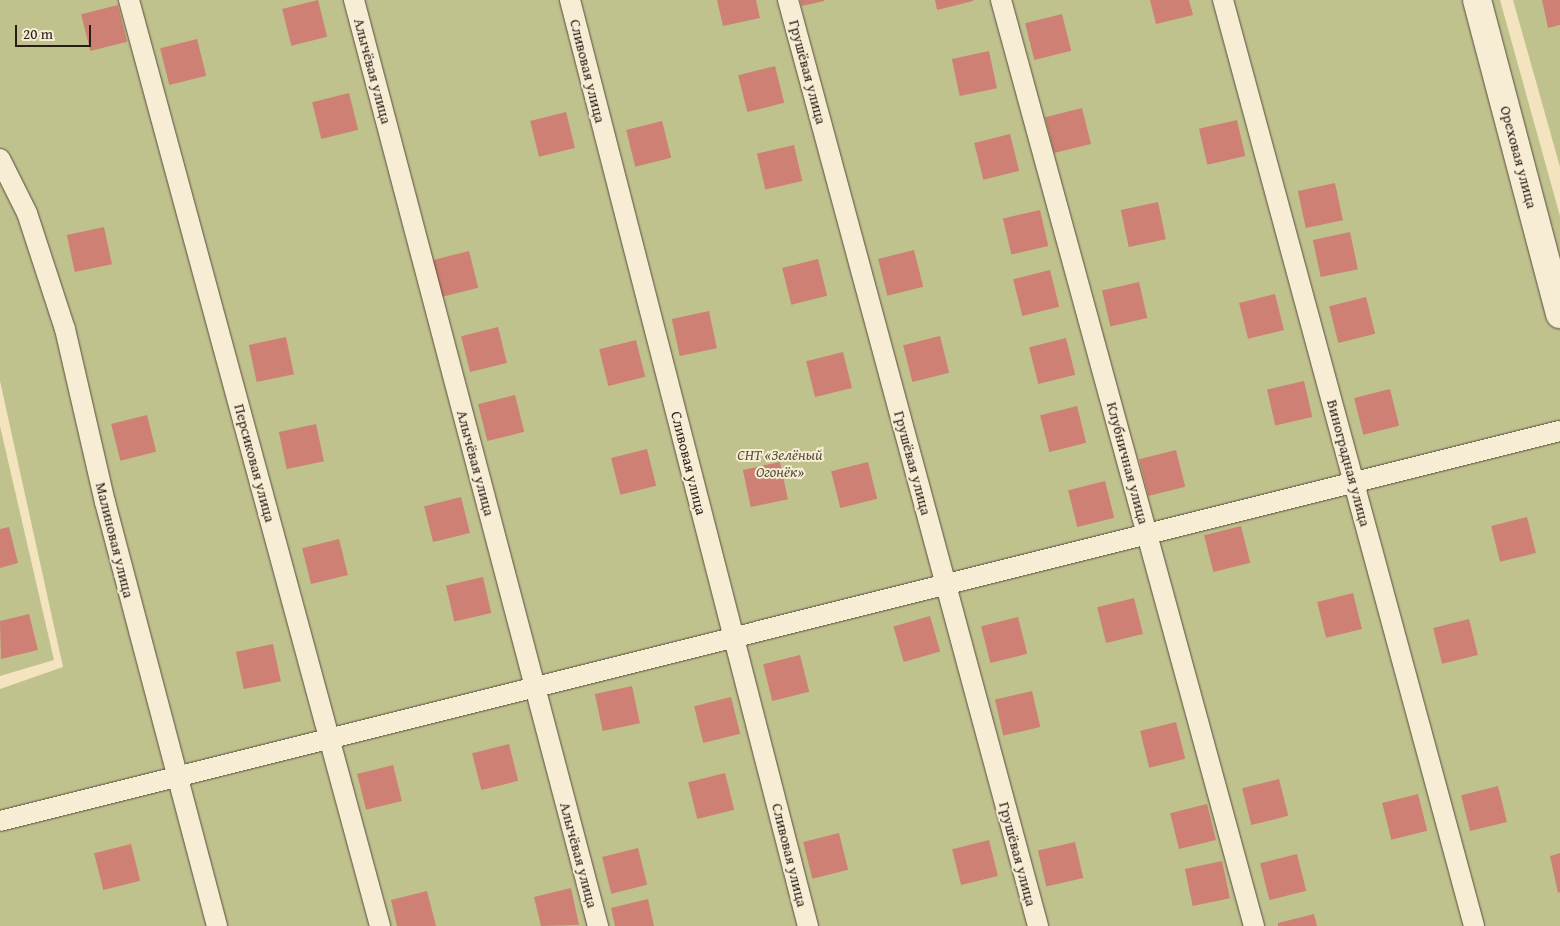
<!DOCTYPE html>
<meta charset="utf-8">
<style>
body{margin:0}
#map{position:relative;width:1560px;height:926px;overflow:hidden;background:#f3e3bf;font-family:"Gentium Book Plus",serif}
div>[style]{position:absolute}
.green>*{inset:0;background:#c0c28e}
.building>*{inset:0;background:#cd8073;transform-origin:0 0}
.roads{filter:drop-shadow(0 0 1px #5a4e3f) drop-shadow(0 0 1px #5a4e3f)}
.street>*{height:20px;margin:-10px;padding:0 10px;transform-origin:10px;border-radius:10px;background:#f7edd5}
.secondary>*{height:28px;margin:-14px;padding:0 14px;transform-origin:14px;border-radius:14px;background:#f7edd5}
span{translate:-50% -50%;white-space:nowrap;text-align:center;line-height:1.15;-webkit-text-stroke:4px #f7edd5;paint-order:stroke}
.street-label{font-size:15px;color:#271d14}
.park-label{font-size:15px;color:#554f39;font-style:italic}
.scale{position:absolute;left:15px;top:25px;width:76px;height:22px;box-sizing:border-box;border:2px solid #271d14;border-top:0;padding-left:6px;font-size:15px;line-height:18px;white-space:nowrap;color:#271d14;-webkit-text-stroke:4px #f7edd5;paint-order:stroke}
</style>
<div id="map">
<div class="green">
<i style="clip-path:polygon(0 0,1500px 0,1560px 216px,1560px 926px,0 926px,0 689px,63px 667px,0 381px)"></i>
<i style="clip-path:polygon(1513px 0,1560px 0,1560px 167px)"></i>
<i style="clip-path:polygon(0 426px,54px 660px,0 676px)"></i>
</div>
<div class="building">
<i style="left:318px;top:0;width:38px;height:37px;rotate:76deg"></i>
<i style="clip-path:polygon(717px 0,756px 0,760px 18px,723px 26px)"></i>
<i style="clip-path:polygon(800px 0,824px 0,824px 1px,802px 6px)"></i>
<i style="clip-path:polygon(935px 0,973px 0,973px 1px,937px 10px)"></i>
<i style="clip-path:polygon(1150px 0,1189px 0,1193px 15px,1156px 24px)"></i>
<i style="clip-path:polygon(1542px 0,1560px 0,1560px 25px,1548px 28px)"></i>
<i style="left:118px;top:5px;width:38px;height:38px;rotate:76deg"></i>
<i style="left:1062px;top:14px;width:38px;height:38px;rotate:76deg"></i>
<i style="left:197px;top:39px;width:38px;height:38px;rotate:76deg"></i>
<i style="left:989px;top:51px;width:38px;height:38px;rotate:78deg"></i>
<i style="left:775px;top:66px;width:38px;height:38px;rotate:76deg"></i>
<i style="left:349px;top:93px;width:38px;height:38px;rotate:76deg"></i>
<i style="left:1082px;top:108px;width:37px;height:38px;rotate:76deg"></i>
<i style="left:566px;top:112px;width:37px;height:37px;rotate:76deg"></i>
<i style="left:1237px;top:120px;width:37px;height:39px;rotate:77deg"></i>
<i style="left:662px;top:121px;width:38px;height:37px;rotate:76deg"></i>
<i style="left:1010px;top:134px;width:38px;height:37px;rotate:76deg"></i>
<i style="left:794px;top:145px;width:37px;height:38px;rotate:77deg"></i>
<i style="left:1335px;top:183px;width:38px;height:38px;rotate:78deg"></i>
<i style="left:1158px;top:202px;width:38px;height:38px;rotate:78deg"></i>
<i style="left:1040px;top:210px;width:37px;height:38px;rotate:77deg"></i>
<i style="left:104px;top:227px;width:38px;height:38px;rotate:78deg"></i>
<i style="left:1350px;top:232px;width:38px;height:38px;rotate:78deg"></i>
<i style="left:914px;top:250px;width:38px;height:37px;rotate:76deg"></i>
<i style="left:469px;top:251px;width:38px;height:38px;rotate:76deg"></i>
<i style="left:818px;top:259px;width:38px;height:37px;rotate:76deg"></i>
<i style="left:1050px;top:270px;width:38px;height:38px;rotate:76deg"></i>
<i style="left:1139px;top:282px;width:37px;height:38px;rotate:77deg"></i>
<i style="left:1275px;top:294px;width:37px;height:37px;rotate:76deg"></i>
<i style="left:1366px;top:297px;width:38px;height:38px;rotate:76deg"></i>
<i style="left:709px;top:311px;width:38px;height:38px;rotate:78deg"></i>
<i style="left:498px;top:327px;width:37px;height:38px;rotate:76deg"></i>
<i style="left:940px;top:336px;width:38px;height:38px;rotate:76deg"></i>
<i style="left:286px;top:337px;width:38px;height:38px;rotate:78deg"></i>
<i style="left:1066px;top:338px;width:38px;height:38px;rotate:76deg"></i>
<i style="left:636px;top:340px;width:38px;height:38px;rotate:76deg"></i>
<i style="left:843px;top:352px;width:37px;height:38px;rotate:76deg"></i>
<i style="left:1304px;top:381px;width:37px;height:38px;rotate:77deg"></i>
<i style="left:1390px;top:389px;width:38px;height:37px;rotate:76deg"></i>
<i style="left:515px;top:395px;width:38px;height:38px;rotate:76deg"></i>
<i style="left:1077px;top:406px;width:38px;height:38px;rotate:76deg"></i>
<i style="left:147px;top:415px;width:38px;height:37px;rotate:76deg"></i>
<i style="left:316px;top:424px;width:38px;height:38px;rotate:78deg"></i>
<i style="left:647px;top:449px;width:38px;height:37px;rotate:76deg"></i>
<i style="left:1176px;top:450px;width:38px;height:38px;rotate:76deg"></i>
<i style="left:780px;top:462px;width:38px;height:38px;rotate:78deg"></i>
<i style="left:868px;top:462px;width:38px;height:38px;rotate:76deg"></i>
<i style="left:1105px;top:481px;width:38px;height:38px;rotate:76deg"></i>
<i style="left:461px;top:497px;width:37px;height:38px;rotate:76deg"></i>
<i style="left:1527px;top:517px;width:37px;height:37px;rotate:76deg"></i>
<i style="left:1241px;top:526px;width:38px;height:38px;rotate:76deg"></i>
<i style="clip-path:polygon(9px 527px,18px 563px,0 568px,0 529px)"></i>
<i style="left:339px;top:539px;width:37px;height:38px;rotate:76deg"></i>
<i style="left:483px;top:577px;width:37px;height:38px;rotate:77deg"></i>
<i style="left:1353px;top:593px;width:37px;height:37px;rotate:76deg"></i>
<i style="left:1134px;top:598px;width:37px;height:38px;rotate:76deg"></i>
<i style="clip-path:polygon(29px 614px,38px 650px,1px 659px,0 621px)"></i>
<i style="left:930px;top:616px;width:37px;height:38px;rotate:74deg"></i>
<i style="left:1018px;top:617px;width:38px;height:38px;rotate:76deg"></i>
<i style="left:1469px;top:619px;width:37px;height:37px;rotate:76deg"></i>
<i style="left:273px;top:644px;width:38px;height:38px;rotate:78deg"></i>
<i style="left:800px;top:655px;width:38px;height:38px;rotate:76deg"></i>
<i style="left:632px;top:686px;width:38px;height:38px;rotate:78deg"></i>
<i style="left:1032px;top:691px;width:37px;height:38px;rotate:77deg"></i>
<i style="left:731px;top:697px;width:38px;height:38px;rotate:76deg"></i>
<i style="left:1176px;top:722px;width:38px;height:37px;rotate:76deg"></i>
<i style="left:509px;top:744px;width:38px;height:38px;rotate:76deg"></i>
<i style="left:393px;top:765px;width:37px;height:37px;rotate:76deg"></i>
<i style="left:725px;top:773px;width:38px;height:38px;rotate:76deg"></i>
<i style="left:1279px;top:779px;width:38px;height:38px;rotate:76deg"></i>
<i style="left:1498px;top:786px;width:37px;height:38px;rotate:76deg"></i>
<i style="left:1418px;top:794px;width:38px;height:37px;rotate:76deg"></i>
<i style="left:1207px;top:804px;width:37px;height:38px;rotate:76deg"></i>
<i style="left:839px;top:833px;width:38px;height:37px;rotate:76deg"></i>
<i style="left:989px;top:840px;width:37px;height:38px;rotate:76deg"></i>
<i style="left:1075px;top:842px;width:37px;height:38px;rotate:77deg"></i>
<i style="left:131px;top:844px;width:38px;height:38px;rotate:76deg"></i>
<i style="left:638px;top:848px;width:38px;height:37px;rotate:76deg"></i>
<i style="clip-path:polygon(1560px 853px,1560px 892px,1558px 893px,1550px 856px)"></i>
<i style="left:1297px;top:854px;width:38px;height:38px;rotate:76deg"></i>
<i style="left:1222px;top:861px;width:38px;height:38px;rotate:78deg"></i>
<i style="clip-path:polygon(571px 888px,579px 925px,541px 926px,534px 897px)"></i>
<i style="clip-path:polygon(427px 891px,436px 926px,397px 926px,391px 900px)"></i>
<i style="clip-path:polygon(648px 899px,654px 926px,615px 926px,611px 908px)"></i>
<i style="clip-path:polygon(1314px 914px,1317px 926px,1278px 926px,1278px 923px)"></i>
</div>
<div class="roads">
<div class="street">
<i style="left:129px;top:0;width:959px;rotate:74.83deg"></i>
<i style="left:354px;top:0;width:958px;rotate:75.24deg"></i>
<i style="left:570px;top:0;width:956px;rotate:75.59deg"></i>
<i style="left:788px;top:0;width:959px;rotate:74.89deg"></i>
<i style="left:1001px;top:0;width:960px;rotate:74.72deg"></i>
<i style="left:1223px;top:0;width:959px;rotate:74.83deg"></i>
<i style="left:0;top:159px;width:60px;rotate:63.4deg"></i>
<i style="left:27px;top:213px;width:122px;rotate:71.9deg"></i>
<i style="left:65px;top:329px;width:178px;rotate:77deg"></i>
<i style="left:105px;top:502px;width:439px;rotate:75.2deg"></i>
<i style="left:0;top:821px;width:1608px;rotate:-14.04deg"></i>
</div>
<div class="secondary">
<i style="left:1477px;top:0;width:325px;rotate:75.2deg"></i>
</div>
</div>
<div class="street-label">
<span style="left:373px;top:71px;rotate:75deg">Алычёвая улица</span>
<span style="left:588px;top:71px;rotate:76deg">Сливовая улица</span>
<span style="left:808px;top:72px;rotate:75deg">Грушёвая улица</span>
<span style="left:1519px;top:157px;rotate:75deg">Ореховая улица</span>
<span style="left:255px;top:463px;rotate:75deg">Персиковая улица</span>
<span style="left:476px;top:463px;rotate:75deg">Алычёвая улица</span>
<span style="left:689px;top:463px;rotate:76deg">Сливовая улица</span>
<span style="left:913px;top:463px;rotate:75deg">Грушёвая улица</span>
<span style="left:1128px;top:463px;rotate:75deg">Клубничная улица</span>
<span style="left:1349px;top:463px;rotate:75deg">Виноградная улица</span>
<span style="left:115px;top:540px;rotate:76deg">Малиновая улица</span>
<span style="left:1018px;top:854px;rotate:75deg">Грушёвая улица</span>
<span style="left:579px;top:855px;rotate:75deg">Алычёвая улица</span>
<span style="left:790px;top:855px;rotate:76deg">Сливовая улица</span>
</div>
<div class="park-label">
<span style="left:780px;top:463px">СНТ «Зелёный<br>Огонёк»</span>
</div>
<div class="scale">20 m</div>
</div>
